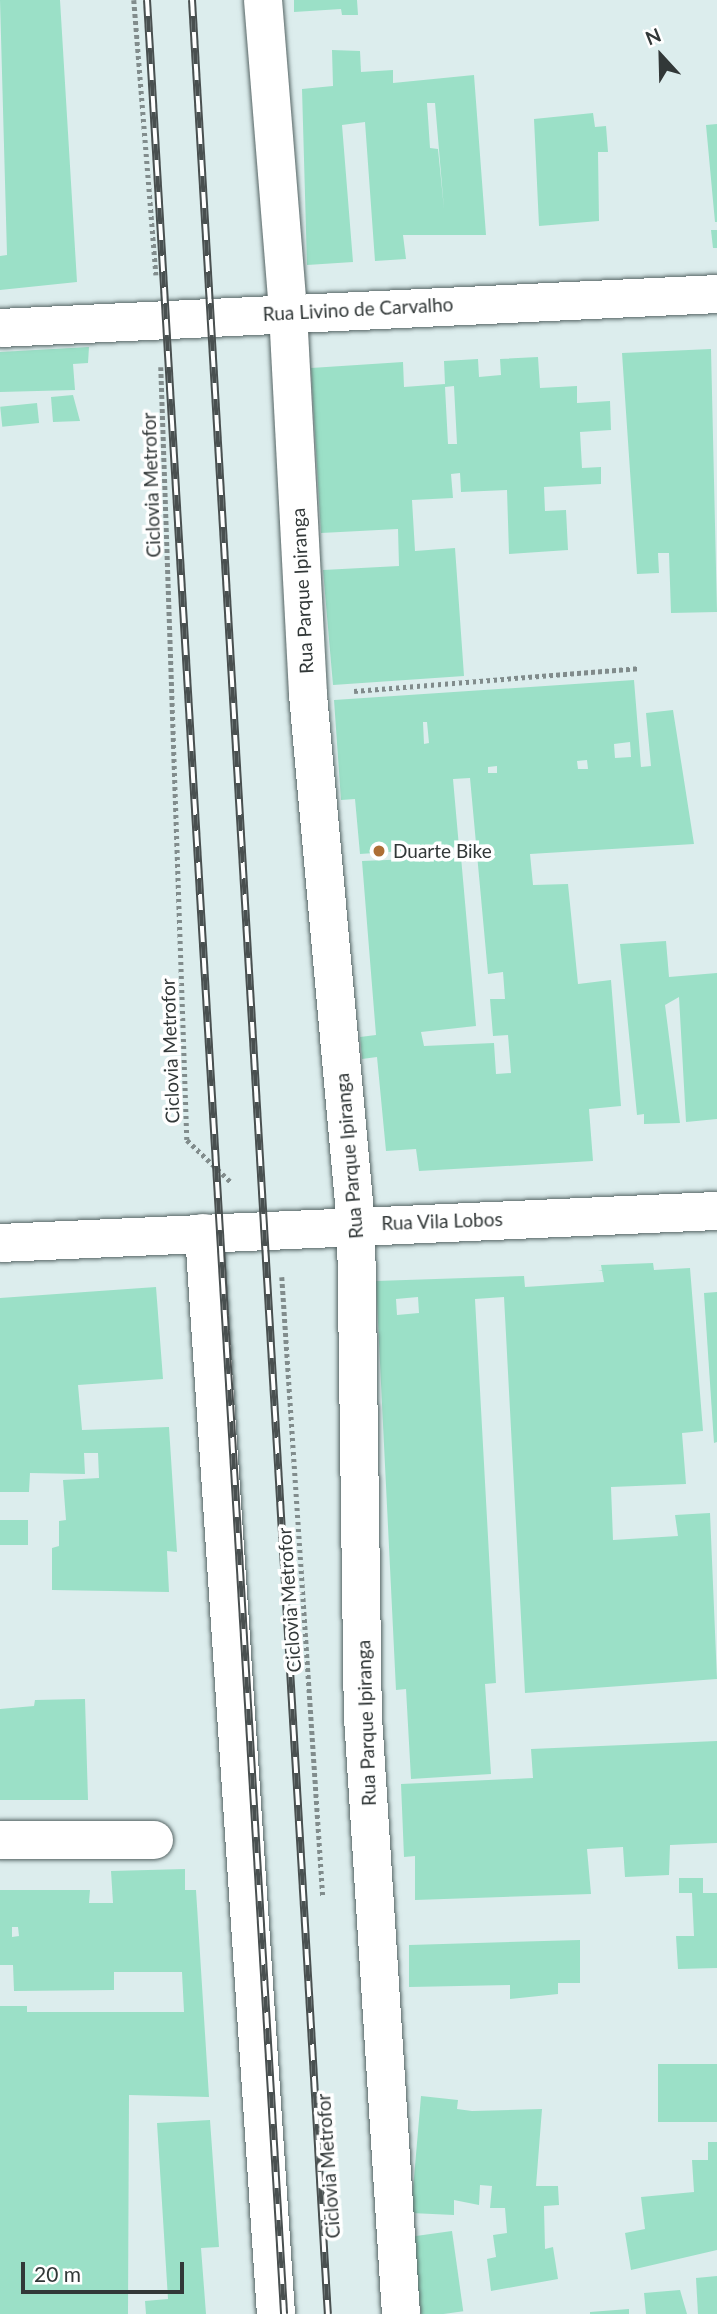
<!DOCTYPE html>
<style>
body{margin:0}
#map{position:relative;width:717px;height:2314px;overflow:hidden;background:#dceded;font-family:Lato,sans-serif}
div>[style]{position:absolute}
.building>*{inset:0;background:#9be0c7;transform-origin:0 0}
.path>*{height:4.5px;margin-top:-2.25px;transform-origin:0;background:repeating-linear-gradient(90deg,#818c8c 0 3.5px,transparent 0 7px)}
.roads{filter:drop-shadow(0 0 2px #556464) drop-shadow(0 0 2px #556464)}
.street>*{height:38px;margin:-19px;padding:0 19px;transform-origin:19px;border-radius:19px;background:#fff}
.rail>*{height:8px;margin-top:-4px;transform-origin:0;background:repeating-linear-gradient(90deg,#fff 0 16px,#495050 0 32px);box-sizing:border-box;border-block:2px solid #495050}
.dots>*{width:19px;height:19px;translate:-50% -50%;box-sizing:border-box;border:4px solid #fff;border-radius:50%}
span{translate:-50% -50%;white-space:nowrap;text-align:center;line-height:1.15;-webkit-text-stroke:7px #fff;paint-order:stroke}
.street-label{font-size:19px;color:#323838}
.poi-label{font-size:19px;color:#323838}
.left{translate:0 -50%;text-align:left}
.north{position:absolute;left:626px;top:21px;width:70px;height:70px;-webkit-text-stroke:5px #fff;paint-order:stroke;rotate:338deg;font-size:19px;font-weight:700;line-height:28px;text-align:center;color:#323838}
.north::after{content:'';display:block;margin:auto;width:24px;height:32px;background:#323838;clip-path:polygon(50% 0,100% 100%,50% 72%,0 100%)}
.scale{position:absolute;left:21px;top:2262px;width:163px;height:32px;box-sizing:border-box;border:4px solid #323838;border-top:0;padding-left:9px;font-size:21px;line-height:24px;white-space:nowrap;color:#323838;-webkit-text-stroke:5px #fff;paint-order:stroke}
</style>
<div id="map">
<div class="building">
<i style="clip-path:polygon(0 0,60px 0,77px 282px,0 290px,0 256px,7px 255px)"></i>
<i style="clip-path:polygon(294px 0,357px 0,358px 15px,342px 15px,341px 9px,294px 12px)"></i>
<i style="clip-path:polygon(evenodd,332px 50px,360px 51px,361px 72px,393px 70px,393px 83px,474px 75px,486px 235px,403px 235px,406px 259px,375px 261px,365px 122px,342px 125px,353px 262px,307px 265px,302px 89px,333px 86px,332px 50px,427px 103px,435px 103px,444px 209px,438px 149px,430px 148px,427px 103px)"></i>
<i style="clip-path:polygon(593px 113px,595px 127px,606px 126px,608px 152px,598px 152px,599px 221px,539px 226px,534px 119px)"></i>
<i style="clip-path:polygon(717px 124px,717px 222px,715px 222px,706px 125px)"></i>
<i style="clip-path:polygon(711px 230px,717px 230px,717px 248px,713px 248px)"></i>
<i style="clip-path:polygon(89px 347px,88px 363px,73px 364px,75px 390px,0 392px,0 352px)"></i>
<i style="clip-path:polygon(711px 349px,717px 612px,671px 613px,669px 553px,658px 553px,659px 573px,637px 574px,622px 353px)"></i>
<i style="clip-path:polygon(evenodd,538px 357px,540px 388px,577px 386px,577px 403px,610px 401px,611px 430px,580px 432px,582px 468px,601px 467px,601px 484px,544px 487px,545px 511px,566px 510px,568px 550px,509px 554px,507px 490px,461px 492px,460px 473px,451px 474px,453px 498px,412px 500px,415px 551px,455px 548px,464px 676px,333px 685px,323px 570px,399px 566px,398px 529px,321px 533px,311px 368px,403px 362px,404px 387px,445px 384px,444px 361px,478px 359px,479px 377px,501px 375px,500px 359px,538px 357px,454px 386px,457px 444px,448px 444px,445px 387px,454px 386px)"></i>
<i style="clip-path:polygon(73px 395px,80px 421px,53px 422px,51px 397px)"></i>
<i style="left:37px;top:403px;width:20px;height:37px;rotate:84deg"></i>
<i style="clip-path:polygon(evenodd,634px 680px,641px 767px,651px 766px,646px 713px,673px 710px,694px 844px,530px 854px,533px 885px,568px 884px,578px 984px,611px 980px,621px 1106px,589px 1109px,593px 1161px,419px 1171px,416px 1149px,386px 1151px,377px 1057px,362px 1059px,360px 1037px,376px 1035px,362px 861px,461px 857px,476px 1026px,421px 1032px,424px 1046px,494px 1043px,496px 1074px,511px 1073px,508px 1035px,493px 1036px,490px 999px,505px 999px,503px 972px,488px 974px,470px 778px,453px 779px,459px 847px,360px 854px,355px 799px,341px 800px,334px 700px,634px 680px,423px 722px,427px 722px,429px 743px,424px 744px,423px 722px,634px 680px,630px 742px,631px 757px,615px 758px,614px 744px,630px 742px,634px 680px,587px 760px,588px 769px,578px 769px,577px 761px,587px 760px,634px 680px,497px 766px,497px 773px,488px 773px,488px 767px,497px 766px)"></i>
<i style="clip-path:polygon(666px 941px,669px 977px,717px 973px,717px 1119px,686px 1122px,679px 997px,665px 1005px,680px 1123px,644px 1124px,644px 1114px,637px 1115px,620px 944px)"></i>
<i style="clip-path:polygon(evenodd,653px 1263px,654px 1270px,690px 1268px,703px 1431px,682px 1433px,686px 1484px,611px 1487px,613px 1540px,678px 1536px,675px 1515px,710px 1513px,717px 1679px,525px 1693px,504px 1297px,475px 1299px,496px 1683px,485px 1684px,491px 1774px,411px 1779px,406px 1689px,396px 1690px,376px 1281px,524px 1276px,525px 1287px,604px 1282px,601px 1265px,653px 1263px,418px 1297px,419px 1313px,397px 1315px,396px 1299px,418px 1297px)"></i>
<i style="clip-path:polygon(156px 1287px,163px 1379px,78px 1385px,82px 1430px,169px 1427px,177px 1552px,167px 1551px,169px 1592px,52px 1590px,52px 1548px,59px 1546px,59px 1521px,66px 1520px,63px 1480px,99px 1478px,98px 1453px,84px 1453px,85px 1474px,30px 1473px,29px 1492px,0 1492px,0 1298px)"></i>
<i style="clip-path:polygon(717px 1292px,717px 1442px,714px 1443px,704px 1293px)"></i>
<i style="left:0;top:1520px;width:28px;height:25px"></i>
<i style="clip-path:polygon(85px 1699px,88px 1800px,0 1800px,0 1709px,34px 1706px,35px 1700px)"></i>
<i style="clip-path:polygon(717px 1741px,717px 1843px,670px 1845px,669px 1875px,625px 1877px,623px 1847px,587px 1849px,591px 1894px,415px 1900px,415px 1856px,404px 1857px,401px 1784px,533px 1778px,531px 1749px)"></i>
<i style="clip-path:polygon(evenodd,185px 1869px,185px 1890px,196px 1890px,209px 2097px,129px 2095px,128px 2314px,0 2314px,0 2006px,27px 2006px,27px 2012px,184px 2012px,182px 1972px,114px 1972px,114px 1990px,14px 1991px,13px 1965px,0 1965px,0 1890px,90px 1890px,89px 1903px,113px 1903px,111px 1871px,185px 1869px,12px 1927px,18px 1927px,19px 1936px,12px 1937px,12px 1927px)"></i>
<i style="clip-path:polygon(679px 1878px,703px 1878px,703px 1893px,717px 1893px,717px 1968px,678px 1969px,676px 1936px,694px 1936px,692px 1893px,679px 1893px)"></i>
<i style="clip-path:polygon(580px 1940px,580px 1983px,558px 1983px,558px 1994px,510px 1999px,510px 1985px,409px 1987px,409px 1945px)"></i>
<i style="left:717px;top:2064px;width:58px;height:59px;rotate:90deg"></i>
<i style="clip-path:polygon(421px 2096px,458px 2100px,457px 2109px,472px 2111px,542px 2109px,536px 2186px,558px 2186px,559px 2205px,544px 2206px,545px 2249px,553px 2247px,558px 2279px,491px 2291px,487px 2259px,496px 2257px,493px 2235px,507px 2233px,505px 2208px,490px 2208px,492px 2186px,480px 2185px,479px 2205px,454px 2200px,454px 2215px,411px 2213px)"></i>
<i style="clip-path:polygon(210px 2120px,219px 2247px,201px 2248px,206px 2314px,146px 2314px,145px 2301px,168px 2299px,157px 2123px)"></i>
<i style="clip-path:polygon(708px 2142px,717px 2142px,717px 2250px,631px 2270px,625px 2233px,645px 2229px,641px 2197px,694px 2192px,692px 2160px,708px 2160px)"></i>
<i style="left:452px;top:2231px;width:81px;height:42px;rotate:82deg"></i>
<i style="clip-path:polygon(717px 2276px,717px 2314px,698px 2314px,696px 2278px)"></i>
<i style="clip-path:polygon(680px 2290px,687px 2314px,646px 2314px,644px 2293px)"></i>
<i style="clip-path:polygon(629px 2309px,629px 2314px,590px 2314px,590px 2312px)"></i>
</div>
<div class="path">
<i style="left:134px;top:0;width:276px;rotate:85.4deg"></i>
<i style="left:161px;top:367px;width:773px;rotate:88.07deg"></i>
<i style="left:187px;top:1140px;width:62px;rotate:43.7deg"></i>
<i style="left:354px;top:691px;width:285px;rotate:-4.6deg"></i>
<i style="left:282px;top:1277px;width:621px;rotate:86.22deg"></i>
</div>
<div class="roads">
<div class="street">
<i style="left:263px;top:0;width:313px;rotate:85.4deg"></i>
<i style="left:288px;top:312px;width:384px;rotate:87deg"></i>
<i style="left:308px;top:695px;width:531px;rotate:84.82deg"></i>
<i style="left:356px;top:1224px;width:493px;rotate:89.2deg"></i>
<i style="left:363px;top:1717px;width:598px;rotate:86.36deg"></i>
<i style="left:0;top:328px;width:718px;rotate:-2.71deg"></i>
<i style="left:204px;top:1233px;width:1083px;rotate:86.19deg"></i>
<i style="left:0;top:1243px;width:718px;rotate:-2.56deg"></i>
<i style="left:0;top:1840px;width:154px"></i>
</div>
</div>
<div class="rail">
<i style="left:147px;top:0;width:2318px;rotate:86.61deg"></i>
<i style="left:192px;top:0;width:2318px;rotate:86.64deg"></i>
</div>
<div class="dots">
<i style="left:379px;top:851px;background:#ad6e35"></i>
</div>
<div class="street-label">
<span style="left:358px;top:309px;rotate:-3deg">Rua Livino de Carvalho</span>
<span style="left:151px;top:485px;rotate:-92deg">Ciclovia Metrofor</span>
<span style="left:302px;top:591px;rotate:-93deg">Rua Parque Ipiranga</span>
<span style="left:170px;top:1051px;rotate:-92deg">Ciclovia Metrofor</span>
<span style="left:349px;top:1156px;rotate:-95deg">Rua Parque Ipiranga</span>
<span style="left:442px;top:1221px;rotate:-2deg">Rua Vila Lobos</span>
<span style="left:289px;top:1600px;rotate:-94deg">Ciclovia Metrofor</span>
<span style="left:366px;top:1723px;rotate:-92deg">Rua Parque Ipiranga</span>
<span style="left:328px;top:2166px;rotate:-94deg">Ciclovia Metrofor</span>
</div>
<div class="poi-label">
<span class="left" style="left:393px;top:851px">Duarte Bike</span>
</div>
<div class="north">N</div>
<div class="scale">20 m</div>
</div>
